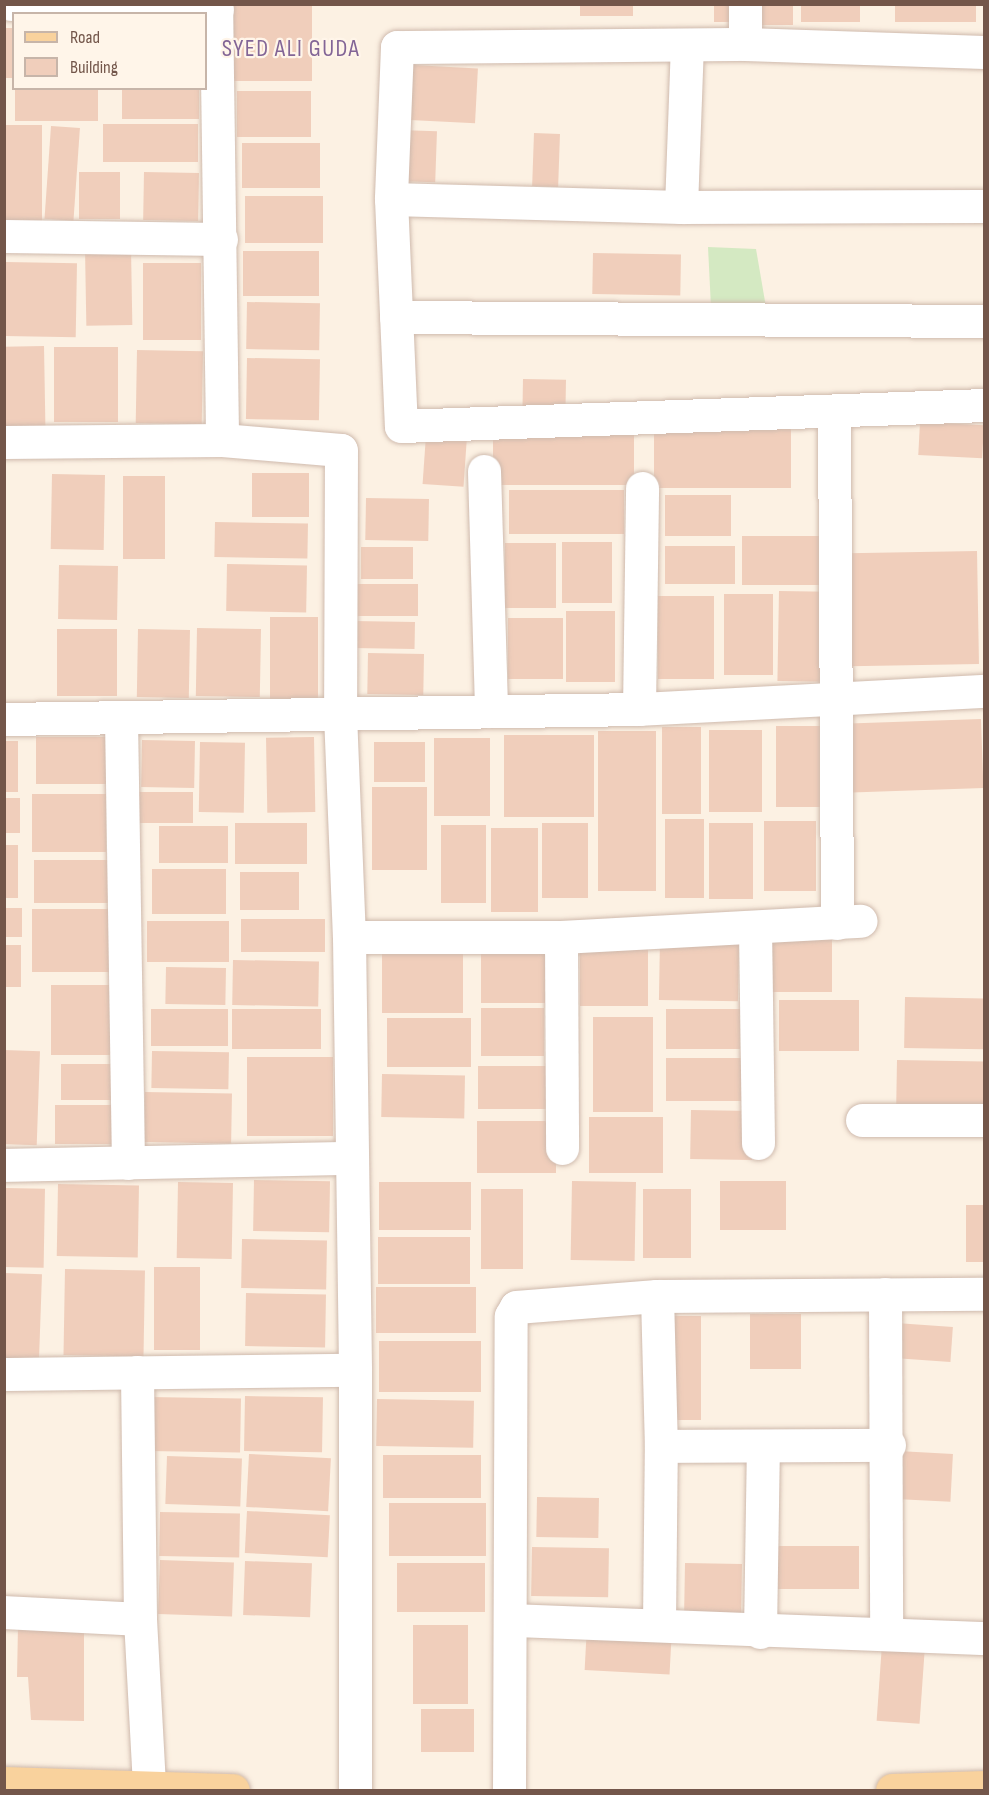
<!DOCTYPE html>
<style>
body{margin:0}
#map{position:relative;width:989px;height:1795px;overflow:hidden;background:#fcf1e3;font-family:"Sofia Sans Condensed",sans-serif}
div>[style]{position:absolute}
.green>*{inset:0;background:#d4e9c2}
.building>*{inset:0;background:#f0cebb;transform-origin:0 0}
.roads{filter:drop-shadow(0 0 2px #cfbaad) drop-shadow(0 0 2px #cfbaad)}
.minor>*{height:33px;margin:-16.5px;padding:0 16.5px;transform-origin:16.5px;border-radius:16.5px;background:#fff}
.major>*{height:33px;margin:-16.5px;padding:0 16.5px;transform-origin:16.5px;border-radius:16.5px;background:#f9d29d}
span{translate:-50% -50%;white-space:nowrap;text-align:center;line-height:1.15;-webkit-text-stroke:4.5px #fff5e9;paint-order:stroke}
.neighbourhood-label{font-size:24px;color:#836596;letter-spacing:1.5px}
.frame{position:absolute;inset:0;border:6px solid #73564a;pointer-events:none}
.legend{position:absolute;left:12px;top:12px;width:195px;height:78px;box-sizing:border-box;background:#fff5e9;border:2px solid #c7b5a9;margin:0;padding:8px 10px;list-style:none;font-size:18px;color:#73564a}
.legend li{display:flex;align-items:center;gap:12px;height:30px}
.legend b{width:30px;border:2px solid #c7b5a9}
</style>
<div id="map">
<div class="green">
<i style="clip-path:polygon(708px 247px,756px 249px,767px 313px,711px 307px)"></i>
</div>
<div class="building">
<i style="left:234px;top:4px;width:78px;height:77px"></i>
<i style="left:580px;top:4px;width:53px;height:12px"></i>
<i style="left:714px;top:4px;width:24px;height:18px"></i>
<i style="left:749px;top:4px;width:44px;height:21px"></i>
<i style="left:801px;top:4px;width:59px;height:18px"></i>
<i style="left:895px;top:4px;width:81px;height:18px"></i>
<i style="left:4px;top:28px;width:10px;height:50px"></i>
<i style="left:413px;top:65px;width:65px;height:55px;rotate:3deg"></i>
<i style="left:15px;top:88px;width:83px;height:33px"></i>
<i style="left:122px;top:88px;width:77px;height:31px"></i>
<i style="left:237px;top:91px;width:74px;height:46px"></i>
<i style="left:103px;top:124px;width:95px;height:38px"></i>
<i style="left:4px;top:125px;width:38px;height:96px"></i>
<i style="left:51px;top:126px;width:29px;height:93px;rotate:4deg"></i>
<i style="left:399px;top:130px;width:38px;height:51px;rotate:2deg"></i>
<i style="left:534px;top:133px;width:26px;height:53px;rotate:2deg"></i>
<i style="left:242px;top:143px;width:78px;height:45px"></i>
<i style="left:79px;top:172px;width:41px;height:47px"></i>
<i style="left:144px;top:172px;width:55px;height:48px;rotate:1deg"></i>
<i style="left:245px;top:196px;width:78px;height:47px"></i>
<i style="left:131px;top:248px;width:77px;height:46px;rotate:89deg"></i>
<i style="left:243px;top:251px;width:76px;height:45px"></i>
<i style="left:593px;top:253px;width:88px;height:41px;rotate:1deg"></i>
<i style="left:6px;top:262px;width:71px;height:74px;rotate:1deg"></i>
<i style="left:201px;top:263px;width:77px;height:58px;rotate:90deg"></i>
<i style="left:247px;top:302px;width:73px;height:47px;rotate:1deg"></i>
<i style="left:44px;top:346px;width:87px;height:40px;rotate:89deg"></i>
<i style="left:54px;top:347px;width:64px;height:75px"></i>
<i style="left:137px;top:350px;width:66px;height:73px;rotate:1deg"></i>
<i style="left:247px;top:358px;width:73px;height:61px;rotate:1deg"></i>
<i style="left:523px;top:379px;width:43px;height:37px;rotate:1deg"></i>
<i style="left:920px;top:422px;width:64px;height:33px;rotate:3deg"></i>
<i style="left:654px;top:428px;width:137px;height:60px"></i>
<i style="left:493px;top:434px;width:141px;height:51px"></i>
<i style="left:426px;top:435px;width:41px;height:49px;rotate:4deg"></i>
<i style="left:252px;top:473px;width:57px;height:44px"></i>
<i style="left:52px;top:474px;width:53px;height:75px;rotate:1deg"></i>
<i style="left:123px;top:476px;width:42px;height:83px"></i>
<i style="left:509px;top:490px;width:115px;height:44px"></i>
<i style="left:665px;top:495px;width:66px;height:41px"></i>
<i style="left:366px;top:498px;width:63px;height:42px;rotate:1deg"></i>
<i style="left:215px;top:522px;width:93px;height:35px;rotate:1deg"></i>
<i style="left:742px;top:536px;width:77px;height:49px"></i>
<i style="left:562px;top:542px;width:50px;height:61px"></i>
<i style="left:505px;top:543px;width:51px;height:65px"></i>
<i style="left:665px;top:546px;width:70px;height:38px"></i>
<i style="left:361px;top:547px;width:52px;height:32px"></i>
<i style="left:977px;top:551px;width:113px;height:129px;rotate:89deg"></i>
<i style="left:227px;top:564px;width:80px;height:47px;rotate:1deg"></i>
<i style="left:59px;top:565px;width:59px;height:54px;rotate:1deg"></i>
<i style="left:354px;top:584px;width:64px;height:32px"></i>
<i style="left:779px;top:591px;width:50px;height:90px;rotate:1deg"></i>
<i style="left:724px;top:594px;width:49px;height:81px"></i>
<i style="left:658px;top:596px;width:56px;height:83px"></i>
<i style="left:566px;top:611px;width:49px;height:71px"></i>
<i style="left:270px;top:617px;width:48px;height:85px"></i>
<i style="left:508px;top:618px;width:55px;height:61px"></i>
<i style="left:353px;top:621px;width:62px;height:27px;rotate:1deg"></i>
<i style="left:197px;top:628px;width:64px;height:68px;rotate:1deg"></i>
<i style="left:57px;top:629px;width:60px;height:67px"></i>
<i style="left:138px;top:629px;width:52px;height:68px;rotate:1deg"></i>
<i style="left:368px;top:653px;width:56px;height:41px;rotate:1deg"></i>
<i style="left:981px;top:719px;width:69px;height:139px;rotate:88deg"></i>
<i style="left:776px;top:726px;width:47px;height:81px"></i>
<i style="left:701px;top:727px;width:87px;height:39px;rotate:90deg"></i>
<i style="left:709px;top:730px;width:53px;height:82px"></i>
<i style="left:598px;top:731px;width:58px;height:160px"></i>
<i style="left:504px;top:735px;width:90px;height:82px"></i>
<i style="left:36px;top:737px;width:73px;height:47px"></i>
<i style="left:314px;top:737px;width:75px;height:48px;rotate:89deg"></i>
<i style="left:434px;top:738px;width:56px;height:78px"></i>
<i style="left:142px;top:740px;width:53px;height:47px;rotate:1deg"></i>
<i style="left:4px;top:741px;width:14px;height:51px"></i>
<i style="left:200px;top:742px;width:45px;height:70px;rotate:1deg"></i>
<i style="left:374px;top:742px;width:51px;height:40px"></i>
<i style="left:372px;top:787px;width:55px;height:83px"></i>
<i style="left:127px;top:792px;width:66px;height:31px"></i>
<i style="left:32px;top:794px;width:74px;height:58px"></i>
<i style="left:4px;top:798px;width:16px;height:35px"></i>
<i style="left:665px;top:819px;width:39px;height:79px"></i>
<i style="left:764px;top:821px;width:52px;height:70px"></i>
<i style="left:235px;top:823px;width:72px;height:41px"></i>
<i style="left:542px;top:823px;width:46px;height:75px"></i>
<i style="left:709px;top:823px;width:44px;height:76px"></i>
<i style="left:486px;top:825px;width:78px;height:45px;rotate:90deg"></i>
<i style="left:159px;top:826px;width:69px;height:37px"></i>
<i style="left:491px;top:828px;width:47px;height:84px"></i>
<i style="left:4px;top:845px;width:14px;height:53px"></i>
<i style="left:34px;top:860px;width:84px;height:43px"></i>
<i style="left:152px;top:869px;width:74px;height:45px"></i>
<i style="left:240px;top:872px;width:59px;height:38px"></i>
<i style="left:4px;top:908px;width:18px;height:29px"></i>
<i style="left:32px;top:909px;width:86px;height:63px"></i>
<i style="left:241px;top:919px;width:84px;height:33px"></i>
<i style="left:147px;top:921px;width:82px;height:41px"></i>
<i style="left:772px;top:935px;width:60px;height:57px"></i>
<i style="left:660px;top:939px;width:79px;height:61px;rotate:1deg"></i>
<i style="left:4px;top:945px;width:17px;height:42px"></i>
<i style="left:580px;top:946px;width:68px;height:60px"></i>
<i style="left:382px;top:950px;width:81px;height:63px"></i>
<i style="left:481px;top:954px;width:64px;height:49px"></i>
<i style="left:233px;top:960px;width:86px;height:45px;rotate:1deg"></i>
<i style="left:166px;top:967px;width:60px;height:37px;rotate:1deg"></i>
<i style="left:51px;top:985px;width:64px;height:70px"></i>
<i style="left:905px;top:997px;width:79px;height:51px;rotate:1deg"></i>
<i style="left:779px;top:1000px;width:80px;height:51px"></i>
<i style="left:481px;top:1008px;width:63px;height:48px"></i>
<i style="left:151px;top:1009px;width:77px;height:37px"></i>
<i style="left:232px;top:1009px;width:89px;height:40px"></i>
<i style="left:666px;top:1009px;width:74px;height:40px"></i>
<i style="left:593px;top:1017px;width:60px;height:95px"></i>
<i style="left:387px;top:1018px;width:84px;height:49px"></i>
<i style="left:4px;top:1050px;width:36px;height:94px;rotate:2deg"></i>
<i style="left:152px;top:1051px;width:77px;height:37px;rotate:1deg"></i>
<i style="left:247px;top:1057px;width:86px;height:79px"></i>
<i style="left:666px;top:1058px;width:80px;height:43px"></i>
<i style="left:897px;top:1060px;width:87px;height:51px;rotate:1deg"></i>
<i style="left:61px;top:1064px;width:63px;height:36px"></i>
<i style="left:478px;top:1066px;width:73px;height:43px"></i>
<i style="left:382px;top:1074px;width:83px;height:43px;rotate:1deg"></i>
<i style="left:145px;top:1092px;width:87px;height:50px;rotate:1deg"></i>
<i style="left:120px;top:1105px;width:39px;height:65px;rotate:90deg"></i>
<i style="left:691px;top:1110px;width:62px;height:49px;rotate:1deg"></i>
<i style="left:589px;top:1117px;width:74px;height:56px"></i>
<i style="left:477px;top:1121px;width:79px;height:52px"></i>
<i style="left:254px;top:1180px;width:76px;height:51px;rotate:1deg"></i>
<i style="left:572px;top:1181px;width:64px;height:79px;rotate:1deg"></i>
<i style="left:720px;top:1181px;width:66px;height:49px"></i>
<i style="left:178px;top:1182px;width:55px;height:76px;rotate:1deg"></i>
<i style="left:379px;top:1182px;width:92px;height:48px"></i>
<i style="left:58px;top:1184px;width:81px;height:72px;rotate:1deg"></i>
<i style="left:4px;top:1188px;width:41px;height:79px;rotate:1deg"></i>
<i style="left:481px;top:1189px;width:42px;height:80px"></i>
<i style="left:643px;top:1189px;width:48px;height:69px"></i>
<i style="left:966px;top:1205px;width:18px;height:57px"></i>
<i style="left:378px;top:1237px;width:92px;height:47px"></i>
<i style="left:242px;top:1239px;width:85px;height:49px;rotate:1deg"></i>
<i style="left:154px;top:1267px;width:46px;height:83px"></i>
<i style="left:65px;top:1269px;width:80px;height:86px;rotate:1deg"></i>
<i style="left:4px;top:1273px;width:38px;height:88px;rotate:2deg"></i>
<i style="left:376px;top:1287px;width:100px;height:46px"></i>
<i style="left:246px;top:1293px;width:80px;height:53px;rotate:1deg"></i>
<i style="left:750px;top:1314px;width:51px;height:55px"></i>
<i style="left:666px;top:1316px;width:35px;height:104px"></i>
<i style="left:896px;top:1323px;width:57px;height:35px;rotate:4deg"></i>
<i style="left:379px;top:1341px;width:102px;height:51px"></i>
<i style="left:245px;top:1396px;width:78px;height:55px;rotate:1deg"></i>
<i style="left:149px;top:1397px;width:92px;height:54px;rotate:1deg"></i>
<i style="left:377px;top:1399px;width:97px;height:47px;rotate:1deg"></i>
<i style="left:898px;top:1451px;width:55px;height:48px;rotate:3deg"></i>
<i style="left:249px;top:1454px;width:82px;height:53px;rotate:3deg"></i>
<i style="left:383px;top:1455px;width:98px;height:43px"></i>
<i style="left:167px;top:1456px;width:75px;height:48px;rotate:2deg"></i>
<i style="left:537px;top:1497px;width:62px;height:40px;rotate:1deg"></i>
<i style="left:389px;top:1503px;width:97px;height:53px"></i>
<i style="left:247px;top:1511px;width:83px;height:42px;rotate:3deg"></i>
<i style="left:160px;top:1512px;width:80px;height:44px;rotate:1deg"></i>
<i style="left:859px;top:1546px;width:43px;height:85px;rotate:90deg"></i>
<i style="left:532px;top:1547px;width:77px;height:49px;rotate:1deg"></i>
<i style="left:160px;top:1560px;width:74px;height:54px;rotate:2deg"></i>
<i style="left:245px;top:1561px;width:67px;height:54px;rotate:2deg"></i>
<i style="left:397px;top:1563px;width:88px;height:49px"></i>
<i style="left:685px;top:1563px;width:57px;height:54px;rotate:1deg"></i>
<i style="left:413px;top:1625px;width:55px;height:79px"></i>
<i style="left:587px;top:1625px;width:85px;height:45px;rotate:3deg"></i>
<i style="clip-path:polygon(18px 1626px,84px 1627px,84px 1721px,31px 1720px,28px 1677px,17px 1677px)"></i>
<i style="left:882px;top:1644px;width:43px;height:77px;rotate:4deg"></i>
<i style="left:421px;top:1709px;width:53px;height:43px"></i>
</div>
<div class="roads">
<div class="minor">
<i style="left:11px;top:4px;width:206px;rotate:1.4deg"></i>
<i style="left:216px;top:4px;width:436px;rotate:89.2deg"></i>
<i style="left:745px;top:44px;width:40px;rotate:-90deg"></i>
<i style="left:984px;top:52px;width:239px;rotate:-178.1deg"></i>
<i style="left:745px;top:44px;width:348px;rotate:179.5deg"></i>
<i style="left:397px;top:47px;width:152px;rotate:92.3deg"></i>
<i style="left:391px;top:199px;width:227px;rotate:87.5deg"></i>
<i style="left:401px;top:426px;width:583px;rotate:-2.06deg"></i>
<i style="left:391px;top:199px;width:290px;rotate:1.6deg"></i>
<i style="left:681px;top:207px;width:303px;rotate:-0.2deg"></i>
<i style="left:681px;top:207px;width:162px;rotate:-87.9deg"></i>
<i style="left:4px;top:236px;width:217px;rotate:0.8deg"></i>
<i style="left:396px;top:317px;width:588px;rotate:0.39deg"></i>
<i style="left:834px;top:412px;width:511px;rotate:89.66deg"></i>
<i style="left:4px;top:442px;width:218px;rotate:-0.5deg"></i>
<i style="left:222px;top:440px;width:119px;rotate:4.8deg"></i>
<i style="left:341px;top:450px;width:264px;rotate:90.2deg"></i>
<i style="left:340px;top:714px;width:223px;rotate:87.7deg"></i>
<i style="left:349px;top:937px;width:433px;rotate:89.2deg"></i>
<i style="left:355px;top:1370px;width:420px;rotate:90deg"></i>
<i style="left:484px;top:471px;width:240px;rotate:88.3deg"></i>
<i style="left:639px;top:709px;width:221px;rotate:-89.2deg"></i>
<i style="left:121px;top:718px;width:445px;rotate:89.1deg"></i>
<i style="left:4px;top:719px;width:635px;rotate:-0.9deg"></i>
<i style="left:639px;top:709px;width:345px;rotate:-3deg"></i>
<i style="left:755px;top:927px;width:216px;rotate:89.2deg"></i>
<i style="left:349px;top:937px;width:212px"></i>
<i style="left:561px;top:937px;width:300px;rotate:-3.1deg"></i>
<i style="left:561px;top:937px;width:211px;rotate:89.7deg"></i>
<i style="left:862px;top:1120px;width:122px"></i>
<i style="left:4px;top:1165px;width:345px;rotate:-1.2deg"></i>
<i style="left:885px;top:1294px;width:340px;rotate:89.8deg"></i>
<i style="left:657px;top:1296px;width:150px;rotate:88.5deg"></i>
<i style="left:4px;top:1374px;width:351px;rotate:-0.7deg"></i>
<i style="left:4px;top:1612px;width:136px;rotate:2.9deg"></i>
<i style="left:140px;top:1619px;width:247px;rotate:-90.7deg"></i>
<i style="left:140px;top:1619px;width:166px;rotate:86.9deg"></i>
<i style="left:513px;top:1620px;width:471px;rotate:2.2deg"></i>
<i style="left:659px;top:1624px;width:178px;rotate:-89.4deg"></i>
<i style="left:661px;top:1446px;width:228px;rotate:-0.3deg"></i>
<i style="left:760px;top:1632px;width:185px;rotate:-89.1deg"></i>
<i style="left:509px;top:1790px;width:474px;rotate:-89.8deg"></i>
<i style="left:511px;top:1316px;width:10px;rotate:-61deg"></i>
<i style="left:516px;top:1307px;width:141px;rotate:-4.5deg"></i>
<i style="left:657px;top:1296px;width:327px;rotate:-0.4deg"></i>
</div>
<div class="major">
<i style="left:4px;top:1783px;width:229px;rotate:1.8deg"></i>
<i style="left:892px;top:1790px;width:92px;rotate:-1.9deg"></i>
</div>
</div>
<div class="neighbourhood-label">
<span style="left:291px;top:49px">SYED ALI GUDA</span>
</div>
<div class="frame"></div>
<ul class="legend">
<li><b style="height:8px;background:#f9d29d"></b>Road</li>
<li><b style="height:16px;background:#f0cebb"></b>Building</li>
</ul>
</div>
